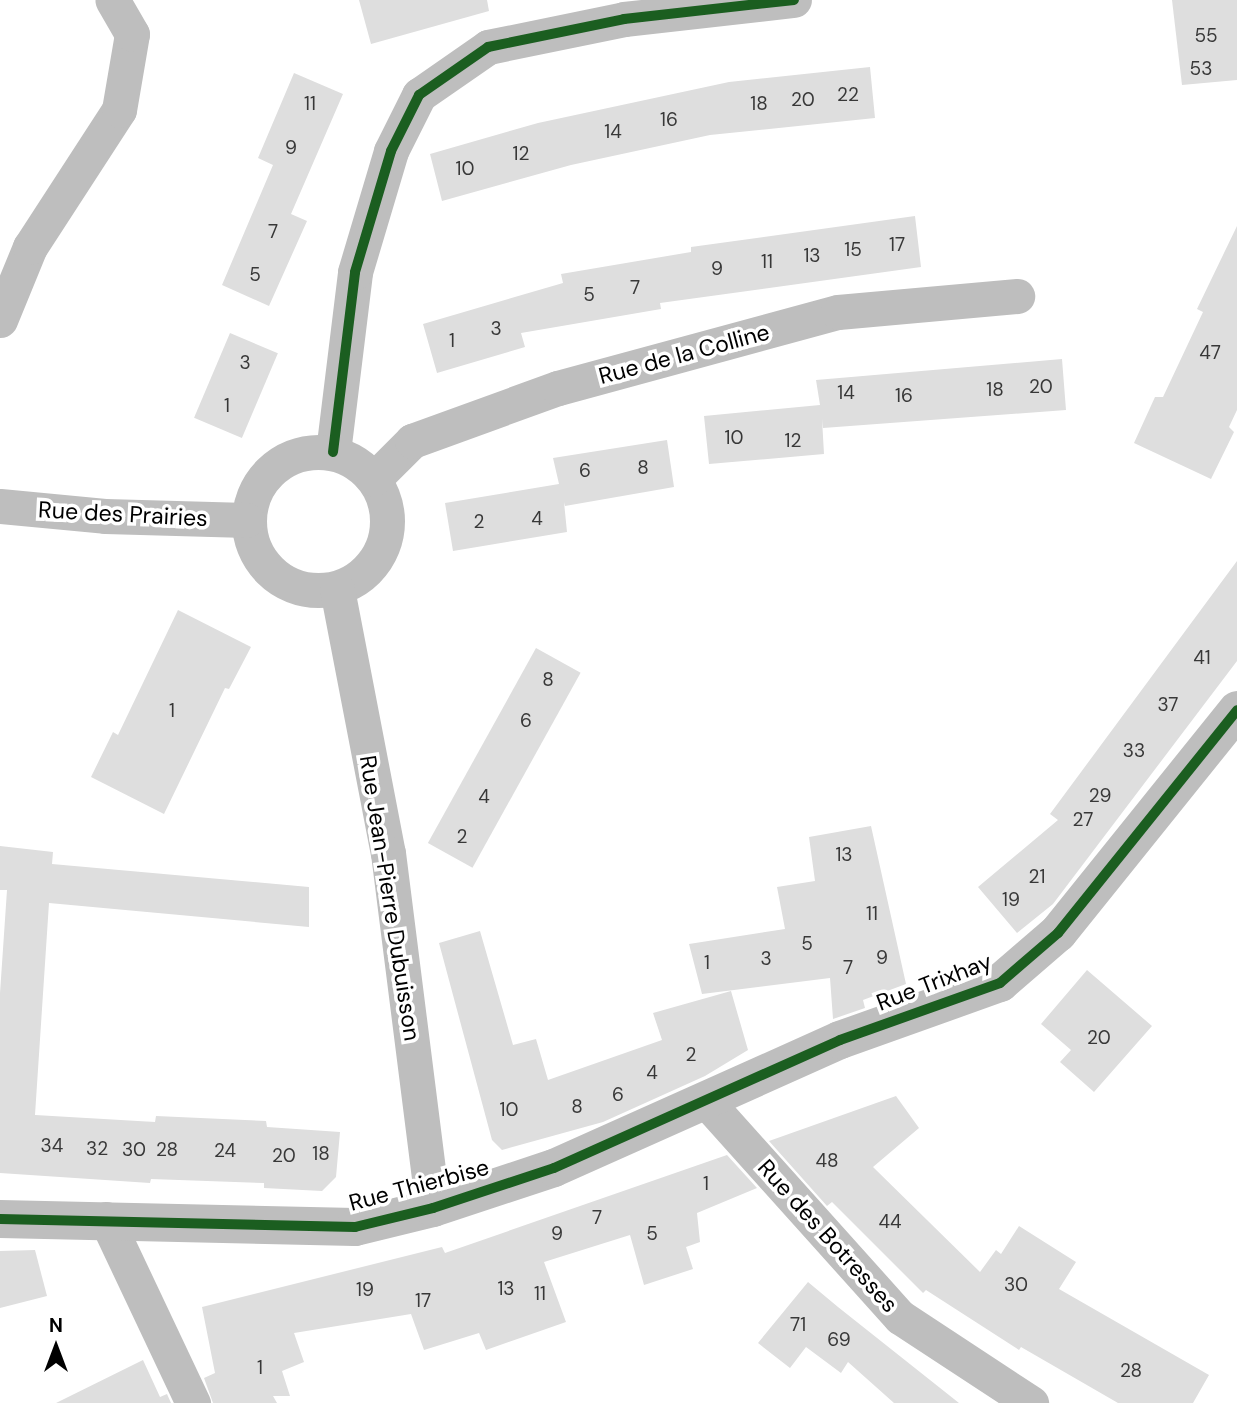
<!DOCTYPE html>
<style>
body{margin:0}
#map{position:relative;width:1237px;height:1403px;overflow:hidden;background:#fff;font-family:"DM Sans",sans-serif}
div>[style]{position:absolute}
.building>*{inset:0;background:#dedede;transform-origin:0 0}
.minor>*{height:35px;margin:-17.5px;padding:0 17.5px;transform-origin:17.5px;border-radius:17.5px;background:#bebebe}
.minor>.ring{margin:-17.5px;padding:0;box-sizing:content-box;background:none;border:35px solid #bebebe;border-radius:50%}
.tertiary>*{height:38px;margin:-19px;padding:0 19px;transform-origin:19px;border-radius:19px;background:#bebebe}
.cycleway>*{height:10px;margin:-5px;padding:0 5px;transform-origin:5px;border-radius:5px;background:#1b5e20}
span{translate:-50% -50%;white-space:nowrap;text-align:center;line-height:1.15;-webkit-text-stroke:7px #fff;paint-order:stroke}
.number-label{font-size:19px;color:#383838}
.number-label span{-webkit-text-stroke-width:0}
.street-label{font-size:23px;color:#000}
.north{position:absolute;left:21px;top:1312px;width:70px;height:70px;-webkit-text-stroke:5px #fff;paint-order:stroke;rotate:0deg;font-size:19px;font-weight:700;line-height:28px;text-align:center;color:#000}
.north::after{content:'';display:block;margin:auto;width:24px;height:32px;background:#000;clip-path:polygon(50% 0,100% 100%,50% 72%,0 100%)}
</style>
<div id="map">
<div class="building">
<i style="clip-path:polygon(359px 0,487px 0,489px 11px,371px 44px)"></i>
<i style="clip-path:polygon(1172px 0,1237px 0,1237px 80px,1182px 85px)"></i>
<i style="clip-path:polygon(870px 67px,875px 118px,710px 135px,571px 165px,442px 201px,430px 154px,538px 123px,729px 82px)"></i>
<i style="clip-path:polygon(294px 73px,343px 94px,291px 214px,307px 221px,269px 306px,222px 285px,273px 165px,258px 158px)"></i>
<i style="clip-path:polygon(915px 216px,921px 267px,660px 303px,661px 309px,521px 333px,525px 347px,437px 373px,423px 324px,563px 283px,561px 274px,691px 252px,691px 247px)"></i>
<i style="clip-path:polygon(1237px 226px,1237px 410px,1229px 427px,1234px 432px,1211px 479px,1134px 443px,1155px 397px,1163px 397px,1203px 312px,1197px 309px)"></i>
<i style="left:230px;top:333px;width:52px;height:92px;rotate:23deg"></i>
<i style="clip-path:polygon(1062px 359px,1066px 410px,823px 428px,822px 419px,824px 454px,709px 464px,704px 416px,820px 405px,816px 380px)"></i>
<i style="clip-path:polygon(667px 440px,674px 487px,565px 506px,564px 502px,567px 532px,453px 551px,445px 503px,559px 484px,553px 458px)"></i>
<i style="clip-path:polygon(1237px 561px,1237px 661px,1053px 904px,1017px 933px,978px 887px,1058px 820px,1050px 814px)"></i>
<i style="clip-path:polygon(178px 610px,251px 647px,229px 689px,225px 688px,164px 814px,91px 777px,113px 732px,118px 735px)"></i>
<i style="left:536px;top:648px;width:51px;height:223px;rotate:29deg"></i>
<i style="clip-path:polygon(871px 826px,906px 984px,863px 1000px,865px 1008px,833px 1019px,830px 978px,702px 994px,689px 944px,785px 929px,777px 887px,815px 881px,809px 837px)"></i>
<i style="clip-path:polygon(0 846px,53px 852px,52px 864px,309px 887px,309px 927px,49px 903px,35px 1115px,155px 1122px,156px 1116px,266px 1121px,267px 1127px,340px 1132px,336px 1177px,322px 1191px,264px 1188px,264px 1183px,151px 1179px,150px 1183px,0 1173px,0 993px,7px 890px,0 890px)"></i>
<i style="clip-path:polygon(480px 931px,513px 1045px,536px 1039px,548px 1080px,662px 1040px,653px 1013px,731px 991px,748px 1050px,705px 1076px,603px 1122px,502px 1150px,492px 1140px,439px 943px)"></i>
<i style="clip-path:polygon(1087px 970px,1152px 1026px,1094px 1092px,1060px 1062px,1071px 1050px,1041px 1024px)"></i>
<i style="clip-path:polygon(896px 1096px,919px 1128px,873px 1167px,980px 1272px,996px 1250px,1001px 1254px,1019px 1226px,1076px 1262px,1059px 1289px,1209px 1375px,1193px 1403px,1118px 1403px,1021px 1347px,1019px 1350px,926px 1290px,923px 1293px,832px 1202px,827px 1206px,769px 1141px)"></i>
<i style="clip-path:polygon(727px 1155px,757px 1188px,697px 1213px,700px 1242px,686px 1247px,693px 1269px,644px 1285px,630px 1235px,544px 1262px,566px 1322px,486px 1350px,479px 1333px,424px 1350px,411px 1314px,294px 1333px,304px 1362px,282px 1371px,290px 1396px,273px 1396px,277px 1403px,213px 1403px,204px 1378px,215px 1373px,202px 1307px,442px 1247px,445px 1253px)"></i>
<i style="clip-path:polygon(35px 1250px,47px 1296px,0 1308px,0 1251px)"></i>
<i style="clip-path:polygon(808px 1282px,838px 1307px,959px 1403px,894px 1403px,848px 1362px,841px 1373px,806px 1347px,790px 1368px,758px 1343px)"></i>
<i style="clip-path:polygon(143px 1360px,160px 1397px,167px 1394px,171px 1403px,56px 1403px)"></i>
</div>
<div class="minor">
<i style="left:0;top:320px;width:79px;rotate:-67.7deg"></i>
<i style="left:30px;top:247px;width:163px;rotate:-57deg"></i>
<i style="left:119px;top:110px;width:77px;rotate:-80.3deg"></i>
<i style="left:132px;top:34px;width:39px;rotate:-120deg"></i>
<i style="left:333px;top:452px;width:181px;rotate:-83deg"></i>
<i style="left:355px;top:272px;width:126px;rotate:-73.4deg"></i>
<i style="left:391px;top:151px;width:63px;rotate:-63.4deg"></i>
<i style="left:419px;top:95px;width:84px;rotate:-34.8deg"></i>
<i style="left:488px;top:47px;width:139px;rotate:-11.6deg"></i>
<i style="left:624px;top:19px;width:171px;rotate:-6.4deg"></i>
<i class="ring" style="left:249px;top:452px;width:103px;height:103px"></i>
<i style="left:374px;top:479px;width:54px;rotate:-45deg"></i>
<i style="left:412px;top:441px;width:155px;rotate:-20deg"></i>
<i style="left:558px;top:388px;width:290px;rotate:-15.2deg"></i>
<i style="left:838px;top:312px;width:180px;rotate:-5.1deg"></i>
<i style="left:0;top:506px;width:105px;rotate:5.4deg"></i>
<i style="left:105px;top:516px;width:142px;rotate:1.6deg"></i>
<i style="left:337px;top:589px;width:269px;rotate:79.1deg"></i>
<i style="left:388px;top:853px;width:358px;rotate:82.8deg"></i>
<i style="left:707px;top:1102px;width:289px;rotate:48.1deg"></i>
<i style="left:900px;top:1317px;width:157px;rotate:33.3deg"></i>
<i style="left:106px;top:1219px;width:204px;rotate:64.7deg"></i>
</div>
<div class="tertiary">
<i style="left:0;top:1219px;width:355px;rotate:1.3deg"></i>
<i style="left:355px;top:1227px;width:80px;rotate:-13.7deg"></i>
<i style="left:433px;top:1208px;width:127px;rotate:-18.3deg"></i>
<i style="left:554px;top:1168px;width:313px;rotate:-24.1deg"></i>
<i style="left:840px;top:1040px;width:170px;rotate:-19.6deg"></i>
<i style="left:1000px;top:983px;width:77px;rotate:-40.8deg"></i>
<i style="left:1058px;top:933px;width:286px;rotate:-51.2deg"></i>
</div>
<div class="cycleway">
<i style="left:333px;top:452px;width:181px;rotate:-83deg"></i>
<i style="left:355px;top:272px;width:126px;rotate:-73.4deg"></i>
<i style="left:391px;top:151px;width:63px;rotate:-63.4deg"></i>
<i style="left:419px;top:95px;width:84px;rotate:-34.8deg"></i>
<i style="left:488px;top:47px;width:139px;rotate:-11.6deg"></i>
<i style="left:624px;top:19px;width:171px;rotate:-6.4deg"></i>
<i style="left:0;top:1219px;width:355px;rotate:1.3deg"></i>
<i style="left:355px;top:1227px;width:80px;rotate:-13.7deg"></i>
<i style="left:433px;top:1208px;width:127px;rotate:-18.3deg"></i>
<i style="left:554px;top:1168px;width:313px;rotate:-24.1deg"></i>
<i style="left:840px;top:1040px;width:170px;rotate:-19.6deg"></i>
<i style="left:1000px;top:983px;width:77px;rotate:-40.8deg"></i>
<i style="left:1058px;top:933px;width:286px;rotate:-51.2deg"></i>
</div>
<div class="number-label">
<span style="left:1206px;top:36px">55</span>
<span style="left:1201px;top:69px">53</span>
<span style="left:848px;top:95px">22</span>
<span style="left:803px;top:100px">20</span>
<span style="left:310px;top:104px">11</span>
<span style="left:759px;top:104px">18</span>
<span style="left:669px;top:120px">16</span>
<span style="left:613px;top:132px">14</span>
<span style="left:291px;top:148px">9</span>
<span style="left:521px;top:154px">12</span>
<span style="left:465px;top:169px">10</span>
<span style="left:273px;top:232px">7</span>
<span style="left:897px;top:245px">17</span>
<span style="left:853px;top:250px">15</span>
<span style="left:812px;top:256px">13</span>
<span style="left:767px;top:262px">11</span>
<span style="left:717px;top:269px">9</span>
<span style="left:255px;top:275px">5</span>
<span style="left:635px;top:288px">7</span>
<span style="left:589px;top:295px">5</span>
<span style="left:496px;top:329px">3</span>
<span style="left:452px;top:341px">1</span>
<span style="left:1210px;top:353px">47</span>
<span style="left:245px;top:363px">3</span>
<span style="left:1041px;top:387px">20</span>
<span style="left:995px;top:390px">18</span>
<span style="left:846px;top:393px">14</span>
<span style="left:904px;top:396px">16</span>
<span style="left:227px;top:406px">1</span>
<span style="left:734px;top:438px">10</span>
<span style="left:793px;top:441px">12</span>
<span style="left:643px;top:468px">8</span>
<span style="left:585px;top:471px">6</span>
<span style="left:537px;top:519px">4</span>
<span style="left:479px;top:522px">2</span>
<span style="left:1202px;top:658px">41</span>
<span style="left:548px;top:680px">8</span>
<span style="left:1168px;top:705px">37</span>
<span style="left:172px;top:711px">1</span>
<span style="left:526px;top:721px">6</span>
<span style="left:1134px;top:751px">33</span>
<span style="left:1100px;top:796px">29</span>
<span style="left:484px;top:797px">4</span>
<span style="left:1083px;top:820px">27</span>
<span style="left:462px;top:837px">2</span>
<span style="left:844px;top:855px">13</span>
<span style="left:1037px;top:877px">21</span>
<span style="left:1011px;top:900px">19</span>
<span style="left:872px;top:914px">11</span>
<span style="left:807px;top:944px">5</span>
<span style="left:882px;top:958px">9</span>
<span style="left:766px;top:959px">3</span>
<span style="left:707px;top:963px">1</span>
<span style="left:848px;top:968px">7</span>
<span style="left:1099px;top:1038px">20</span>
<span style="left:691px;top:1055px">2</span>
<span style="left:652px;top:1073px">4</span>
<span style="left:618px;top:1095px">6</span>
<span style="left:577px;top:1107px">8</span>
<span style="left:509px;top:1110px">10</span>
<span style="left:52px;top:1146px">34</span>
<span style="left:97px;top:1149px">32</span>
<span style="left:134px;top:1150px">30</span>
<span style="left:167px;top:1150px">28</span>
<span style="left:225px;top:1151px">24</span>
<span style="left:321px;top:1154px">18</span>
<span style="left:284px;top:1156px">20</span>
<span style="left:827px;top:1161px">48</span>
<span style="left:706px;top:1184px">1</span>
<span style="left:597px;top:1218px">7</span>
<span style="left:890px;top:1222px">44</span>
<span style="left:557px;top:1234px">9</span>
<span style="left:652px;top:1234px">5</span>
<span style="left:1016px;top:1285px">30</span>
<span style="left:506px;top:1289px">13</span>
<span style="left:365px;top:1290px">19</span>
<span style="left:540px;top:1294px">11</span>
<span style="left:423px;top:1301px">17</span>
<span style="left:798px;top:1325px">71</span>
<span style="left:839px;top:1340px">69</span>
<span style="left:260px;top:1368px">1</span>
<span style="left:1131px;top:1371px">28</span>
</div>
<div class="street-label">
<span style="left:684px;top:354px;rotate:-15deg">Rue de la Colline</span>
<span style="left:123px;top:514px;rotate:3deg">Rue des Prairies</span>
<span style="left:390px;top:898px;rotate:81deg">Rue Jean-Pierre Dubuisson</span>
<span style="left:934px;top:982px;rotate:-21deg">Rue Trixhay</span>
<span style="left:419px;top:1185px;rotate:-15deg">Rue Thierbise</span>
<span style="left:828px;top:1236px;rotate:48deg">Rue des Botresses</span>
</div>
<div class="north">N</div>
</div>
